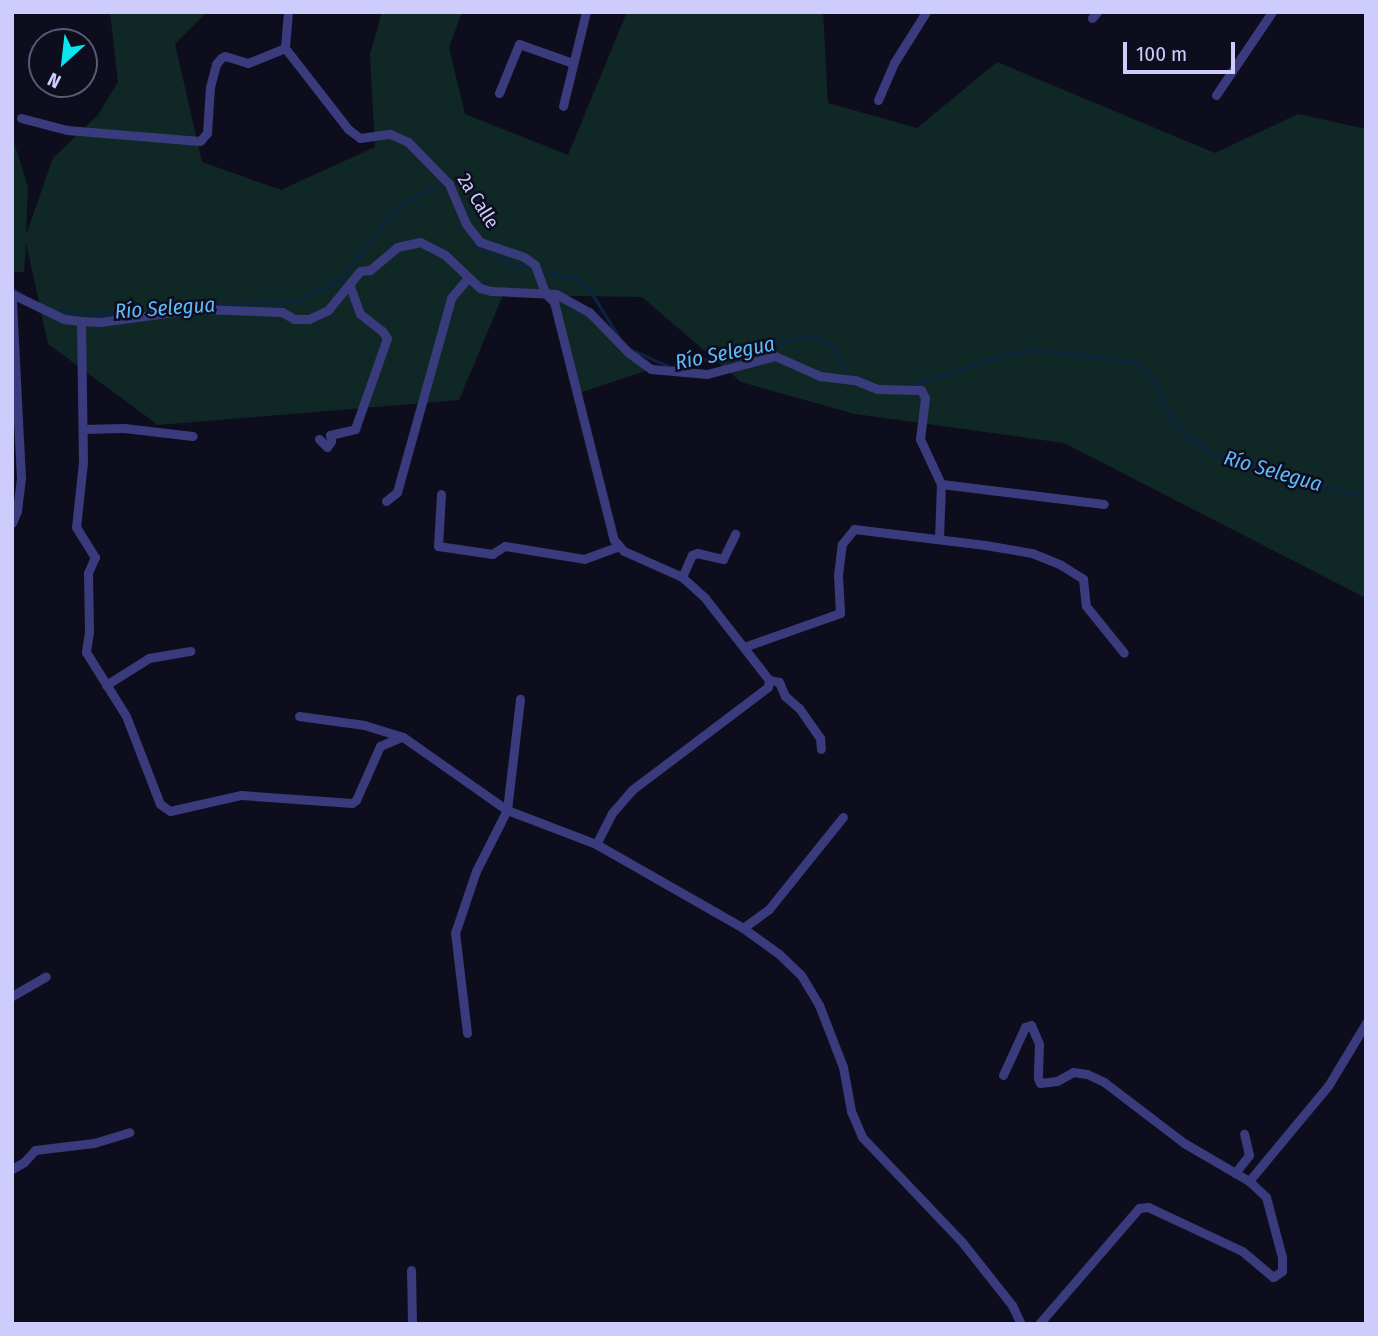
<!DOCTYPE html>
<meta charset="utf-8">
<style>
body{margin:0}
#map{position:relative;width:1378px;height:1336px;overflow:hidden;background:#0e0d1e;font-family:"Fira Sans Condensed",sans-serif}
div>[style]{position:absolute}
.green>*{inset:0;background:#102825}
.stream>*{height:2.5px;margin:-1.25px;padding:0 1.25px;transform-origin:1.25px;border-radius:1.25px;background:#0d2441}
.street>*{height:9px;margin:-4.5px;padding:0 4.5px;transform-origin:4.5px;border-radius:4.5px;background:#393b7c}
span{translate:-50% -50%;white-space:nowrap;text-align:center;line-height:1.15;-webkit-text-stroke:5px #0e0d1e;paint-order:stroke}
.street-label{font-size:19px;color:#cecbfd}
.water-label{font-size:21px;color:#5dbbfa;font-style:italic}
.frame{position:absolute;inset:0;border:14px solid #cecbfd;pointer-events:none}
.north{position:absolute;left:28px;top:28px;width:70px;height:70px;box-sizing:border-box;background:#0e0d1e;border:2px solid #5b5977;border-radius:50%;rotate:207deg;font-size:19px;font-weight:700;line-height:28px;text-align:center;color:#cecbfd}
.north::after{content:'';display:block;margin:auto;width:24px;height:32px;background:#08e5ed;clip-path:polygon(50% 0,100% 100%,50% 72%,0 100%)}
.scale{position:absolute;left:1123px;top:42px;width:112px;height:32px;box-sizing:border-box;border:4px solid #cecbfd;border-top:0;padding-left:9px;font-size:21px;line-height:24px;white-space:nowrap;color:#cecbfd;-webkit-text-stroke:5px #0e0d1e;paint-order:stroke}
</style>
<div id="map">
<div class="green">
<i style="clip-path:polygon(110px 12px,207px 12px,175px 44px,202px 162px,281px 190px,375px 147px,370px 54px,382px 12px,462px 12px,449px 48px,465px 114px,568px 155px,627px 12px,823px 12px,828px 103px,917px 128px,997px 62px,1215px 153px,1298px 114px,1366px 129px,1366px 598px,1064px 443px,855px 414px,741px 382px,642px 297px,503px 295px,459px 400px,158px 425px,48px 344px,26px 242px,24px 272px,12px 272px,12px 136px,28px 187px,26px 235px,53px 158px,98px 115px,118px 82px)"></i>
<i style="clip-path:polygon(560px 298px,587px 311px,651px 369px,576px 394px,554px 302px)"></i>
</div>
<div class="stream">
<i style="left:473px;top:240px;width:8px;rotate:60deg"></i>
<i style="left:477px;top:247px;width:42px;rotate:26.6deg"></i>
<i style="left:515px;top:266px;width:17px;rotate:7deg"></i>
<i style="left:538px;top:269px;width:38px;rotate:14deg"></i>
<i style="left:575px;top:278px;width:19px;rotate:39deg"></i>
<i style="left:590px;top:290px;width:55px;rotate:58.3deg"></i>
<i style="left:12px;top:288px;width:15px;rotate:32deg"></i>
<i style="left:56px;top:311px;width:68px;rotate:2.5deg"></i>
<i style="left:124px;top:314px;width:70px;rotate:-7.4deg"></i>
<i style="left:193px;top:305px;width:101px;rotate:-1.7deg"></i>
<i style="left:294px;top:302px;width:55px;rotate:-26.1deg"></i>
<i style="left:343px;top:278px;width:67px;rotate:-53.5deg"></i>
<i style="left:383px;top:224px;width:36px;rotate:-44deg"></i>
<i style="left:409px;top:199px;width:38px;rotate:-25deg"></i>
<i style="left:630px;top:349px;width:45px;rotate:23.7deg"></i>
<i style="left:671px;top:367px;width:136px;rotate:-12.7deg"></i>
<i style="left:804px;top:337px;width:19px;rotate:6deg"></i>
<i style="left:823px;top:339px;width:16px;rotate:40deg"></i>
<i style="left:835px;top:349px;width:33px;rotate:61deg"></i>
<i style="left:909px;top:386px;width:103px;rotate:-18.1deg"></i>
<i style="left:1007px;top:354px;width:30px;rotate:-8deg"></i>
<i style="left:1037px;top:350px;width:95px;rotate:6.7deg"></i>
<i style="left:1131px;top:361px;width:19px;rotate:28deg"></i>
<i style="left:1148px;top:370px;width:55px;rotate:63.9deg"></i>
<i style="left:1172px;top:419px;width:23px;rotate:47deg"></i>
<i style="left:1188px;top:436px;width:31px;rotate:36deg"></i>
<i style="left:1213px;top:454px;width:159px;rotate:15.7deg"></i>
</div>
<div class="street">
<i style="left:288px;top:12px;width:36px;rotate:95deg"></i>
<i style="left:285px;top:48px;width:103px;rotate:52.1deg"></i>
<i style="left:348px;top:129px;width:15px;rotate:37deg"></i>
<i style="left:360px;top:138px;width:30px;rotate:-8deg"></i>
<i style="left:390px;top:134px;width:20px;rotate:24deg"></i>
<i style="left:408px;top:142px;width:59px;rotate:45.7deg"></i>
<i style="left:449px;top:184px;width:43px;rotate:67deg"></i>
<i style="left:466px;top:224px;width:23px;rotate:52deg"></i>
<i style="left:480px;top:242px;width:46px;rotate:18.8deg"></i>
<i style="left:524px;top:257px;width:14px;rotate:36deg"></i>
<i style="left:535px;top:265px;width:30px;rotate:70deg"></i>
<i style="left:545px;top:293px;width:13px;rotate:45deg"></i>
<i style="left:554px;top:302px;width:245px;rotate:75.9deg"></i>
<i style="left:614px;top:540px;width:15px;rotate:48deg"></i>
<i style="left:624px;top:551px;width:64px;rotate:24.1deg"></i>
<i style="left:682px;top:577px;width:31px;rotate:42deg"></i>
<i style="left:705px;top:598px;width:104px;rotate:52deg"></i>
<i style="left:769px;top:680px;width:7px;rotate:98deg"></i>
<i style="left:768px;top:687px;width:171px;rotate:142.9deg"></i>
<i style="left:632px;top:790px;width:30px;rotate:131deg"></i>
<i style="left:612px;top:813px;width:35px;rotate:117deg"></i>
<i style="left:1092px;top:18px;width:8px;rotate:-50deg"></i>
<i style="left:499px;top:93px;width:53px;rotate:-67.8deg"></i>
<i style="left:519px;top:44px;width:57px;rotate:19.4deg"></i>
<i style="left:1216px;top:95px;width:100px;rotate:-56deg"></i>
<i style="left:878px;top:100px;width:40px;rotate:-66.6deg"></i>
<i style="left:894px;top:63px;width:60px;rotate:-57.9deg"></i>
<i style="left:563px;top:106px;width:97px;rotate:-76.3deg"></i>
<i style="left:21px;top:118px;width:48px;rotate:14.6deg"></i>
<i style="left:67px;top:130px;width:133px;rotate:4.7deg"></i>
<i style="left:200px;top:141px;width:11px;rotate:-49deg"></i>
<i style="left:207px;top:133px;width:46px;rotate:-86.3deg"></i>
<i style="left:210px;top:87px;width:24px;rotate:-75deg"></i>
<i style="left:216px;top:64px;width:8px;rotate:-50deg"></i>
<i style="left:221px;top:58px;width:4px;rotate:-27deg"></i>
<i style="left:225px;top:56px;width:24px;rotate:17deg"></i>
<i style="left:248px;top:63px;width:40px;rotate:-22deg"></i>
<i style="left:12px;top:294px;width:58px;rotate:25.7deg"></i>
<i style="left:64px;top:319px;width:17px;rotate:7deg"></i>
<i style="left:81px;top:321px;width:19px;rotate:3deg"></i>
<i style="left:100px;top:322px;width:99px;rotate:-7.6deg"></i>
<i style="left:198px;top:309px;width:84px;rotate:2deg"></i>
<i style="left:282px;top:312px;width:14px;rotate:30deg"></i>
<i style="left:294px;top:319px;width:15px"></i>
<i style="left:309px;top:319px;width:21px;rotate:-25deg"></i>
<i style="left:328px;top:310px;width:50px;rotate:-50.6deg"></i>
<i style="left:360px;top:271px;width:10px;rotate:-6deg"></i>
<i style="left:370px;top:270px;width:35px;rotate:-40deg"></i>
<i style="left:397px;top:247px;width:24px;rotate:-12deg"></i>
<i style="left:420px;top:242px;width:28px;rotate:27deg"></i>
<i style="left:445px;top:255px;width:48px;rotate:43.3deg"></i>
<i style="left:480px;top:288px;width:11px;rotate:15deg"></i>
<i style="left:491px;top:291px;width:65px;rotate:2.6deg"></i>
<i style="left:556px;top:294px;width:38px;rotate:29deg"></i>
<i style="left:589px;top:312px;width:57px;rotate:45.7deg"></i>
<i style="left:629px;top:353px;width:27px;rotate:36deg"></i>
<i style="left:651px;top:369px;width:56px;rotate:5.1deg"></i>
<i style="left:707px;top:374px;width:70px;rotate:-14.8deg"></i>
<i style="left:775px;top:356px;width:49px;rotate:24deg"></i>
<i style="left:820px;top:376px;width:35px;rotate:7deg"></i>
<i style="left:855px;top:380px;width:24px;rotate:22deg"></i>
<i style="left:877px;top:389px;width:44px;rotate:1.3deg"></i>
<i style="left:921px;top:390px;width:9px;rotate:63deg"></i>
<i style="left:925px;top:398px;width:41px;rotate:97deg"></i>
<i style="left:920px;top:439px;width:50px;rotate:65deg"></i>
<i style="left:941px;top:484px;width:55px;rotate:92.1deg"></i>
<i style="left:12px;top:301px;width:177px;rotate:87.1deg"></i>
<i style="left:21px;top:478px;width:33px;rotate:97deg"></i>
<i style="left:17px;top:511px;width:13px;rotate:113deg"></i>
<i style="left:81px;top:321px;width:141px;rotate:89.2deg"></i>
<i style="left:83px;top:462px;width:65px;rotate:96.1deg"></i>
<i style="left:76px;top:527px;width:36px;rotate:58deg"></i>
<i style="left:95px;top:557px;width:17px;rotate:114deg"></i>
<i style="left:88px;top:573px;width:59px;rotate:89deg"></i>
<i style="left:89px;top:632px;width:20px;rotate:99deg"></i>
<i style="left:86px;top:652px;width:75px;rotate:58deg"></i>
<i style="left:126px;top:716px;width:94px;rotate:68.9deg"></i>
<i style="left:160px;top:804px;width:12px;rotate:35deg"></i>
<i style="left:170px;top:811px;width:73px;rotate:-12.7deg"></i>
<i style="left:241px;top:795px;width:111px;rotate:4.1deg"></i>
<i style="left:352px;top:803px;width:5px;rotate:-37deg"></i>
<i style="left:356px;top:800px;width:59px;rotate:-66deg"></i>
<i style="left:380px;top:746px;width:23px;rotate:-23deg"></i>
<i style="left:83px;top:429px;width:41px;rotate:-1.4deg"></i>
<i style="left:124px;top:428px;width:69px;rotate:6.6deg"></i>
<i style="left:319px;top:439px;width:11px;rotate:45deg"></i>
<i style="left:327px;top:447px;width:7px;rotate:-56deg"></i>
<i style="left:331px;top:441px;width:6px;rotate:-99deg"></i>
<i style="left:330px;top:435px;width:26px;rotate:-13deg"></i>
<i style="left:355px;top:429px;width:96px;rotate:-70.6deg"></i>
<i style="left:387px;top:338px;width:9px;rotate:-126deg"></i>
<i style="left:382px;top:331px;width:28px;rotate:-142deg"></i>
<i style="left:360px;top:314px;width:30px;rotate:-110deg"></i>
<i style="left:941px;top:484px;width:164px;rotate:7deg"></i>
<i style="left:441px;top:494px;width:52px;rotate:93.3deg"></i>
<i style="left:438px;top:546px;width:55px;rotate:8.4deg"></i>
<i style="left:492px;top:554px;width:15px;rotate:-32deg"></i>
<i style="left:505px;top:546px;width:80px;rotate:9.3deg"></i>
<i style="left:584px;top:559px;width:37px;rotate:-20deg"></i>
<i style="left:386px;top:501px;width:14px;rotate:-39deg"></i>
<i style="left:397px;top:492px;width:201px;rotate:-74.4deg"></i>
<i style="left:451px;top:298px;width:25px;rotate:-50deg"></i>
<i style="left:682px;top:577px;width:24px;rotate:-66deg"></i>
<i style="left:692px;top:555px;width:5px;rotate:-22deg"></i>
<i style="left:697px;top:553px;width:27px;rotate:13deg"></i>
<i style="left:723px;top:559px;width:28px;rotate:-64deg"></i>
<i style="left:744px;top:647px;width:102px;rotate:-19.5deg"></i>
<i style="left:840px;top:613px;width:38px;rotate:-93deg"></i>
<i style="left:838px;top:575px;width:31px;rotate:-83deg"></i>
<i style="left:842px;top:544px;width:19px;rotate:-51deg"></i>
<i style="left:854px;top:529px;width:132px;rotate:7deg"></i>
<i style="left:985px;top:545px;width:48px;rotate:9.7deg"></i>
<i style="left:1032px;top:553px;width:31px;rotate:22deg"></i>
<i style="left:1061px;top:565px;width:26px;rotate:32deg"></i>
<i style="left:1083px;top:579px;width:27px;rotate:84deg"></i>
<i style="left:1086px;top:606px;width:60px;rotate:51deg"></i>
<i style="left:769px;top:680px;width:10px;rotate:11deg"></i>
<i style="left:779px;top:682px;width:15px;rotate:67deg"></i>
<i style="left:785px;top:696px;width:18px;rotate:41deg"></i>
<i style="left:799px;top:708px;width:37px;rotate:55deg"></i>
<i style="left:820px;top:738px;width:11px;rotate:85deg"></i>
<i style="left:106px;top:685px;width:51px;rotate:-32.1deg"></i>
<i style="left:149px;top:658px;width:42px;rotate:-9.7deg"></i>
<i style="left:299px;top:716px;width:66px;rotate:7.9deg"></i>
<i style="left:364px;top:725px;width:41px;rotate:17.1deg"></i>
<i style="left:403px;top:737px;width:127px;rotate:35.1deg"></i>
<i style="left:507px;top:810px;width:95px;rotate:20.9deg"></i>
<i style="left:596px;top:844px;width:169px;rotate:29.7deg"></i>
<i style="left:743px;top:928px;width:44px;rotate:35.8deg"></i>
<i style="left:779px;top:954px;width:30px;rotate:44deg"></i>
<i style="left:801px;top:975px;width:35px;rotate:59deg"></i>
<i style="left:819px;top:1005px;width:66px;rotate:68.8deg"></i>
<i style="left:843px;top:1067px;width:45px;rotate:79.7deg"></i>
<i style="left:851px;top:1111px;width:28px;rotate:67deg"></i>
<i style="left:862px;top:1137px;width:145px;rotate:46.4deg"></i>
<i style="left:962px;top:1242px;width:80px;rotate:51.6deg"></i>
<i style="left:1012px;top:1305px;width:21px;rotate:65deg"></i>
<i style="left:743px;top:928px;width:32px;rotate:-36deg"></i>
<i style="left:769px;top:909px;width:118px;rotate:-51.2deg"></i>
<i style="left:12px;top:996px;width:39px;rotate:-30deg"></i>
<i style="left:467px;top:1033px;width:101px;rotate:-96.8deg"></i>
<i style="left:455px;top:933px;width:65px;rotate:-71.3deg"></i>
<i style="left:476px;top:871px;width:68px;rotate:-63.1deg"></i>
<i style="left:507px;top:810px;width:112px;rotate:-83.3deg"></i>
<i style="left:1003px;top:1075px;width:53px;rotate:-65.4deg"></i>
<i style="left:1025px;top:1027px;width:6px;rotate:-18deg"></i>
<i style="left:1031px;top:1025px;width:21px;rotate:67deg"></i>
<i style="left:1039px;top:1044px;width:34px;rotate:92deg"></i>
<i style="left:1038px;top:1078px;width:5px;rotate:68deg"></i>
<i style="left:1040px;top:1083px;width:17px;rotate:-7deg"></i>
<i style="left:1057px;top:1081px;width:18px;rotate:-29deg"></i>
<i style="left:1073px;top:1072px;width:14px;rotate:8deg"></i>
<i style="left:1087px;top:1074px;width:19px;rotate:25deg"></i>
<i style="left:1104px;top:1082px;width:101px;rotate:37.3deg"></i>
<i style="left:1184px;top:1143px;width:75px;rotate:30.3deg"></i>
<i style="left:1249px;top:1181px;width:23px;rotate:43deg"></i>
<i style="left:1266px;top:1197px;width:62px;rotate:75.1deg"></i>
<i style="left:1282px;top:1257px;width:14px;rotate:90deg"></i>
<i style="left:1282px;top:1271px;width:11px;rotate:146deg"></i>
<i style="left:1273px;top:1277px;width:40px;rotate:-140deg"></i>
<i style="left:1242px;top:1251px;width:104px;rotate:-154.9deg"></i>
<i style="left:1148px;top:1207px;width:9px;rotate:174deg"></i>
<i style="left:1139px;top:1208px;width:153px;rotate:130.8deg"></i>
<i style="left:12px;top:1169px;width:14px;rotate:-30deg"></i>
<i style="left:24px;top:1162px;width:16px;rotate:-47deg"></i>
<i style="left:35px;top:1150px;width:59px;rotate:-6.8deg"></i>
<i style="left:94px;top:1143px;width:37px;rotate:-17deg"></i>
<i style="left:1235px;top:1173px;width:23px;rotate:-52deg"></i>
<i style="left:1249px;top:1155px;width:22px;rotate:-103deg"></i>
<i style="left:1249px;top:1181px;width:124px;rotate:-50.3deg"></i>
<i style="left:1328px;top:1086px;width:74px;rotate:-58.9deg"></i>
<i style="left:411px;top:1270px;width:54px;rotate:88.9deg"></i>
</div>
<div class="street-label">
<span style="left:478px;top:201px;rotate:58deg">2a Calle</span>
</div>
<div class="water-label">
<span style="left:165px;top:308px;rotate:-4deg">Río Selegua</span>
<span style="left:725px;top:353px;rotate:-11deg">Río Selegua</span>
<span style="left:1273px;top:471px;rotate:16deg">Río Selegua</span>
</div>
<div class="frame"></div>
<div class="north">N</div>
<div class="scale">100 m</div>
</div>
